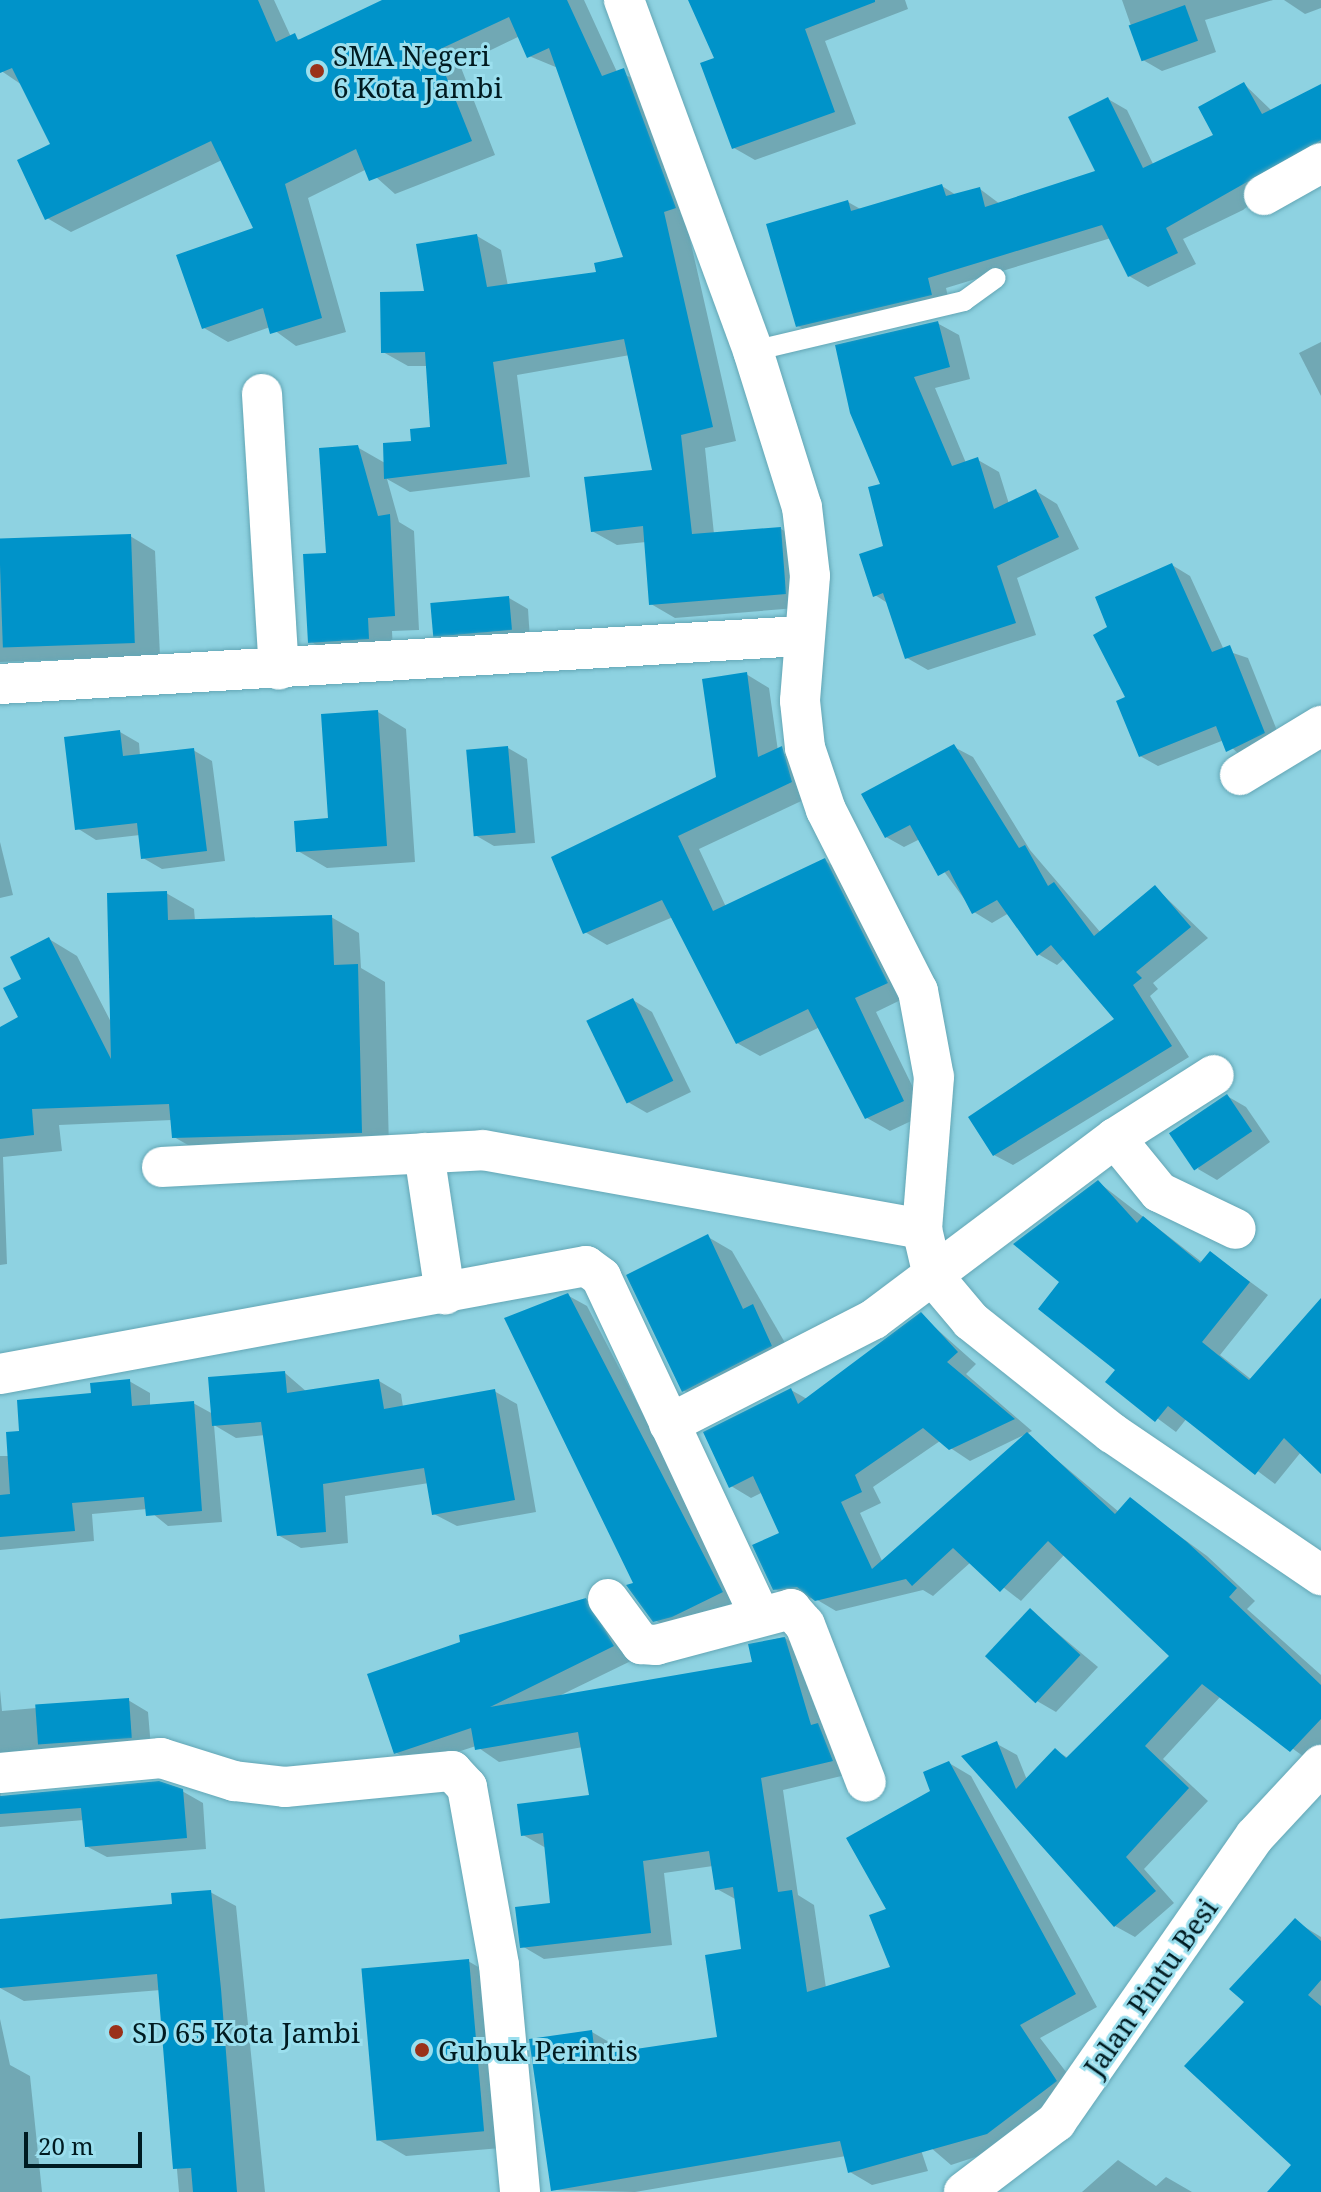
<!DOCTYPE html>
<style>
body{margin:0}
#map{position:relative;width:1321px;height:2192px;overflow:hidden;background:#8ed2e1;font-family:"Noto Serif",serif}
div>[style]{position:absolute}
.shadow>*{inset:0;background:#0003}
.building>*{inset:0;background:#0093c9;transform-origin:0 0}
.roads{filter:drop-shadow(0 0 2px #63a6b5) drop-shadow(0 0 2px #63a6b5)}
.service>*{height:20px;margin:-10px;padding:0 10px;transform-origin:10px;border-radius:10px;background:#fff}
.minor>*{height:40px;margin:-20px;padding:0 20px;transform-origin:20px;border-radius:20px;background:#fff}
.dots>*{width:22px;height:22px;translate:-50% -50%;box-sizing:border-box;border:4px solid #9bdfee;border-radius:50%}
span{translate:-50% -50%;white-space:nowrap;text-align:center;line-height:1.15;-webkit-text-stroke:6px #9bdfee;paint-order:stroke}
.poi-label{font-size:28px;color:#001b21}
.left{translate:0 -50%;text-align:left}
.street-label{font-size:28px;color:#001b21}
.scale{position:absolute;left:24px;top:2132px;width:118px;height:36px;box-sizing:border-box;border:4px solid #001b21;border-top:0;padding-left:10px;font-size:24px;line-height:28px;white-space:nowrap;color:#001b21;-webkit-text-stroke:6px #9bdfee;paint-order:stroke}
</style>
<div id="map">
<div class="shadow">
<i style="clip-path:polygon(0 0,274px 0,291px 37px,302px 40px,387px 0,584px 0,617px 72px,648px 84px,687px 226px,736px 441px,705px 448px,714px 534px,781px 529px,805px 543px,809px 607px,675px 618px,651px 604px,646px 542px,617px 545px,592px 531px,655px 472px,630px 355px,517px 375px,530px 477px,410px 492px,387px 479px,399px 522px,414px 531px,419px 630px,392px 631px,393px 652px,334px 656px,310px 641px,357px 447px,385px 463px,432px 428px,428px 366px,408px 366px,383px 352px,427px 293px,477px 236px,501px 250px,508px 286px,598px 274px,626px 258px,558px 68px,529px 56px,520px 36px,460px 65px,495px 155px,395px 194px,367px 169px,308px 198px,346px 332px,296px 346px,270px 327px,228px 342px,204px 328px,256px 229px,222px 160px,71px 232px,47px 218px,52px 145px,22px 85px,0 70px)"></i>
<i style="clip-path:polygon(690px 0,905px 0,908px 9px,825px 41px,856px 124px,755px 160px,734px 148px,717px 59px)"></i>
<i style="clip-path:polygon(1122px 0,1273px 0,1205px 20px,1216px 52px,1162px 71px,1143px 60px)"></i>
<i style="clip-path:polygon(1321px 0,1321px 8px,1305px 14px,1284px 0)"></i>
<i style="clip-path:polygon(1244px 84px,1272px 111px,1321px 86px,1321px 149px,1243px 210px,1183px 239px,1196px 264px,1148px 287px,1129px 276px,1111px 238px,946px 288px,950px 306px,817px 337px,798px 326px,848px 202px,862px 210px,942px 186px,956px 195px,980px 189px,1000px 204px,1098px 172px,1108px 99px,1127px 110px,1154px 166px,1216px 136px)"></i>
<i style="clip-path:polygon(937px 323px,959px 335px,970px 379px,935px 388px,966px 463px,978px 460px,999px 472px,1009px 504px,1036px 491px,1057px 504px,1079px 549px,1017px 578px,1036px 635px,928px 670px,907px 658px,889px 604px,875px 595px,886px 547px,883px 485px,852px 412px)"></i>
<i style="clip-path:polygon(1321px 342px,1321px 396px,1299px 353px)"></i>
<i style="clip-path:polygon(130px 536px,155px 551px,160px 656px,0 662px,0 548px)"></i>
<i style="clip-path:polygon(1172px 565px,1190px 576px,1224px 650px,1248px 658px,1282px 743px,1246px 761px,1224px 740px,1158px 766px,1140px 756px,1110px 628px)"></i>
<i style="clip-path:polygon(509px 598px,528px 609px,530px 640px,454px 645px,434px 634px)"></i>
<i style="clip-path:polygon(746px 674px,769px 688px,778px 751px,804px 762px,814px 795px,699px 849px,726px 907px,825px 861px,847px 874px,909px 996px,876px 1012px,926px 1114px,890px 1131px,867px 1118px,820px 1027px,760px 1056px,737px 1043px,673px 917px,607px 945px,585px 932px,718px 778px)"></i>
<i style="clip-path:polygon(378px 712px,406px 729px,415px 862px,327px 868px,298px 851px,330px 820px)"></i>
<i style="clip-path:polygon(120px 732px,139px 743px,140px 756px,193px 750px,212px 761px,225px 861px,162px 869px,143px 858px,140px 835px,96px 840px,77px 828px)"></i>
<i style="clip-path:polygon(954px 747px,973px 757px,1030px 850px,1101px 933px,1156px 888px,1208px 938px,1153px 983px,1158px 989px,1150px 996px,1189px 1057px,1013px 1165px,994px 1155px,1117px 1019px,1065px 958px,1057px 965px,1038px 954px,1009px 913px,992px 923px,974px 912px,920px 839px,904px 847px,886px 837px)"></i>
<i style="clip-path:polygon(508px 748px,527px 759px,535px 843px,494px 846px,475px 835px)"></i>
<i style="clip-path:polygon(0 842px,13px 895px,0 898px)"></i>
<i style="clip-path:polygon(166px 893px,194px 909px,195px 921px,331px 917px,359px 933px,361px 968px,385px 982px,389px 1149px,202px 1153px,174px 1137px,172px 1120px,59px 1125px,62px 1151px,3px 1157px,7px 1264px,0 1265px,0 1029px,21px 1018px,24px 980px,49px 939px,77px 956px,112px 1024px)"></i>
<i style="clip-path:polygon(633px 1000px,652px 1012px,691px 1092px,647px 1113px,628px 1102px)"></i>
<i style="clip-path:polygon(1227px 1096px,1246px 1107px,1270px 1142px,1217px 1180px,1198px 1169px)"></i>
<i style="clip-path:polygon(1098px 1182px,1203px 1263px,1211px 1253px,1268px 1295px,1220px 1355px,1252px 1380px,1321px 1327px,1321px 1471px,1301px 1452px,1275px 1484px,1187px 1418px,1176px 1432px,1108px 1382px,1117px 1370px,1062px 1281px)"></i>
<i style="clip-path:polygon(708px 1237px,732px 1251px,795px 1360px,708px 1404px,683px 1390px)"></i>
<i style="clip-path:polygon(567px 1295px,587px 1306px,741px 1603px,674px 1632px,655px 1620px)"></i>
<i style="clip-path:polygon(evenodd,921px 1315px,976px 1364px,966px 1374px,1032px 1431px,1026px 1434px,1119px 1512px,1130px 1500px,1207px 1556px,1255px 1601px,1247px 1609px,1321px 1675px,1321px 1753px,1311px 1762px,1221px 1696px,1163px 1759px,1208px 1801px,1144px 1869px,1174px 1903px,1135px 1937px,1115px 1926px,964px 1757px,997px 1744px,1017px 1755px,1027px 1780px,1055px 1750px,1068px 1758px,1172px 1656px,1065px 1554px,1021px 1601px,971px 1562px,933px 1596px,923px 1590px,836px 1611px,814px 1598px,795px 1600px,775px 1589px,782px 1533px,763px 1492px,751px 1498px,731px 1486px,791px 1390px,807px 1399px,921px 1315px,1026px 1434px,883px 1563px,860px 1513px,881px 1503px,873px 1487px,940px 1441px,970px 1461px,1026px 1434px)"></i>
<i style="clip-path:polygon(285px 1373px,307px 1392px,379px 1381px,401px 1394px,403px 1407px,494px 1391px,517px 1404px,536px 1512px,457px 1526px,434px 1514px,429px 1483px,345px 1496px,348px 1543px,301px 1548px,278px 1535px,265px 1435px,236px 1438px,214px 1425px,222px 1522px,168px 1526px,147px 1509px,92px 1514px,94px 1541px,0 1550px,0 1456px,9px 1456px,21px 1433px,129px 1381px,150px 1393px,150px 1406px,193px 1403px,213px 1414px)"></i>
<i style="clip-path:polygon(585px 1600px,608px 1613px,635px 1659px,559px 1696px,754px 1664px,750px 1646px,783px 1637px,805px 1650px,854px 1773px,783px 1790px,798px 1895px,814px 1905px,826px 1988px,893px 1969px,889px 1910px,933px 1791px,949px 1763px,971px 1776px,1097px 2007px,1040px 2038px,1080px 2090px,1009px 2146px,951px 2165px,916px 2135px,928px 2171px,872px 2185px,850px 2172px,846px 2156px,635px 2192px,553px 2190px,592px 2032px,614px 2045px,615px 2054px,719px 2039px,744px 1951px,737px 1900px,717px 1889px,713px 1866px,664px 1873px,672px 1945px,544px 1959px,522px 1946px,552px 1905px,546px 1848px,523px 1835px,591px 1797px,583px 1747px,499px 1762px,476px 1746px,417px 1765px,395px 1752px)"></i>
<i style="clip-path:polygon(1031px 1611px,1098px 1667px,1056px 1712px,1037px 1701px)"></i>
<i style="clip-path:polygon(0 1690px,2px 1711px,128px 1700px,148px 1712px,151px 1748px,0 1774px)"></i>
<i style="clip-path:polygon(0 1789px,1px 1798px,182px 1791px,203px 1803px,206px 1849px,107px 1857px,86px 1846px,84px 1820px,0 1827px)"></i>
<i style="clip-path:polygon(210px 1892px,236px 1906px,265px 2192px,179px 2192px,161px 1990px,24px 2001px,0 1988px,0 1921px,174px 1906px)"></i>
<i style="clip-path:polygon(1295px 1921px,1321px 1937px,1321px 2192px,1269px 2192px,1294px 2165px,1247px 2002px)"></i>
<i style="clip-path:polygon(468px 1961px,497px 1978px,512px 2147px,406px 2156px,377px 2139px)"></i>
<i style="clip-path:polygon(0 2019px,10px 2065px,30px 2076px,42px 2192px,0 2192px)"></i>
<i style="clip-path:polygon(1118px 2160px,1156px 2186px,1166px 2177px,1192px 2192px,1082px 2192px)"></i>
</div>
<div class="building">
<i style="clip-path:polygon(0 0,258px 0,276px 42px,295px 33px,298px 40px,382px 0,567px 0,602px 76px,624px 68px,676px 208px,664px 212px,713px 427px,681px 435px,692px 534px,781px 527px,786px 594px,649px 605px,643px 526px,591px 532px,584px 477px,652px 470px,624px 339px,493px 362px,507px 464px,384px 479px,383px 443px,411px 441px,410px 429px,430px 427px,425px 352px,381px 353px,380px 292px,424px 291px,416px 244px,477px 234px,487px 287px,596px 272px,594px 263px,623px 257px,549px 48px,527px 58px,509px 17px,436px 51px,472px 141px,369px 181px,356px 149px,285px 184px,322px 318px,270px 334px,263px 308px,202px 329px,176px 255px,253px 228px,211px 141px,45px 220px,17px 160px,50px 144px,12px 68px,0 73px)"></i>
<i style="clip-path:polygon(688px 0,875px 0,875px 2px,805px 29px,835px 112px,732px 149px,700px 63px,714px 58px)"></i>
<i style="left:1185px;top:5px;width:38px;height:60px;rotate:70deg"></i>
<i style="clip-path:polygon(1244px 82px,1262px 114px,1321px 84px,1321px 140px,1166px 228px,1178px 253px,1128px 277px,1102px 225px,928px 278px,932px 295px,796px 327px,766px 224px,848px 200px,851px 211px,942px 184px,946px 196px,980px 187px,985px 207px,1095px 171px,1068px 117px,1108px 97px,1143px 168px,1213px 135px,1198px 107px)"></i>
<i style="clip-path:polygon(938px 321px,950px 367px,914px 377px,952px 466px,978px 457px,994px 509px,1036px 489px,1059px 537px,997px 566px,1016px 623px,905px 659px,883px 593px,873px 597px,859px 554px,883px 546px,868px 487px,880px 484px,850px 413px,835px 345px)"></i>
<i style="clip-path:polygon(358px 445px,378px 516px,390px 514px,395px 616px,368px 618px,369px 639px,308px 643px,303px 554px,326px 553px,319px 448px)"></i>
<i style="left:131px;top:534px;width:109px;height:132px;rotate:88deg"></i>
<i style="clip-path:polygon(1172px 563px,1212px 652px,1230px 645px,1265px 733px,1226px 752px,1216px 726px,1139px 757px,1116px 701px,1125px 697px,1093px 635px,1107px 627px,1095px 597px)"></i>
<i style="left:509px;top:596px;width:34px;height:79px;rotate:85deg"></i>
<i style="clip-path:polygon(747px 672px,758px 757px,782px 746px,792px 782px,678px 836px,713px 911px,825px 858px,888px 983px,855px 998px,904px 1101px,865px 1119px,808px 1009px,736px 1044px,662px 900px,583px 934px,551px 857px,716px 777px,702px 679px)"></i>
<i style="clip-path:polygon(378px 710px,387px 846px,296px 852px,294px 821px,328px 818px,321px 714px)"></i>
<i style="clip-path:polygon(120px 730px,123px 756px,194px 748px,207px 851px,141px 859px,137px 823px,75px 830px,64px 737px)"></i>
<i style="clip-path:polygon(954px 744px,1019px 848px,1025px 845px,1048px 886px,1054px 882px,1094px 936px,1155px 885px,1191px 927px,1136px 972px,1142px 978px,1133px 985px,1172px 1046px,993px 1156px,968px 1117px,1114px 1019px,1051px 945px,1037px 956px,997px 900px,972px 914px,949px 870px,938px 876px,910px 825px,885px 838px,861px 794px)"></i>
<i style="left:508px;top:746px;width:87px;height:42px;rotate:85deg"></i>
<i style="clip-path:polygon(167px 891px,168px 920px,332px 915px,334px 965px,358px 964px,362px 1133px,172px 1138px,169px 1104px,32px 1109px,34px 1135px,0 1139px,0 1027px,18px 1017px,3px 988px,21px 979px,10px 957px,49px 937px,111px 1059px,107px 893px)"></i>
<i style="left:633px;top:998px;width:92px;height:52px;rotate:64deg"></i>
<i style="left:1227px;top:1094px;width:45px;height:70px;rotate:56deg"></i>
<i style="clip-path:polygon(1098px 1180px,1137px 1223px,1143px 1216px,1200px 1263px,1210px 1251px,1250px 1282px,1202px 1342px,1249px 1380px,1321px 1298px,1321px 1474px,1284px 1438px,1255px 1475px,1168px 1406px,1155px 1422px,1105px 1382px,1115px 1370px,1038px 1309px,1059px 1282px,1013px 1244px)"></i>
<i style="clip-path:polygon(708px 1234px,743px 1309px,753px 1304px,772px 1346px,682px 1392px,626px 1275px)"></i>
<i style="clip-path:polygon(568px 1293px,723px 1592px,672px 1617px,653px 1622px,626px 1585px,633px 1583px,504px 1318px)"></i>
<i style="clip-path:polygon(921px 1312px,958px 1352px,947px 1362px,1015px 1419px,949px 1450px,923px 1428px,855px 1475px,862px 1492px,841px 1502px,872px 1569px,1027px 1432px,1115px 1514px,1130px 1497px,1187px 1542px,1237px 1588px,1229px 1597px,1321px 1685px,1321px 1719px,1290px 1752px,1202px 1684px,1145px 1746px,1189px 1788px,1126px 1857px,1156px 1891px,1114px 1927px,961px 1756px,997px 1741px,1016px 1789px,1055px 1748px,1066px 1758px,1169px 1656px,1048px 1541px,1000px 1592px,953px 1548px,912px 1586px,906px 1579px,815px 1601px,797px 1587px,773px 1590px,752px 1545px,779px 1533px,753px 1476px,729px 1488px,703px 1432px,791px 1388px,798px 1404px)"></i>
<i style="clip-path:polygon(285px 1371px,287px 1393px,379px 1379px,384px 1409px,495px 1389px,515px 1500px,432px 1515px,424px 1468px,323px 1484px,326px 1532px,277px 1536px,261px 1422px,212px 1426px,208px 1377px)"></i>
<i style="clip-path:polygon(130px 1379px,132px 1406px,194px 1401px,202px 1511px,146px 1516px,144px 1497px,72px 1503px,75px 1531px,0 1537px,0 1495px,10px 1494px,6px 1432px,19px 1431px,17px 1400px,91px 1393px,90px 1383px)"></i>
<i style="clip-path:polygon(586px 1598px,614px 1646px,490px 1707px,752px 1662px,748px 1644px,785px 1637px,811px 1725px,818px 1723px,833px 1761px,761px 1778px,778px 1892px,792px 1890px,807px 1992px,890px 1967px,869px 1915px,886px 1909px,846px 1838px,930px 1791px,923px 1772px,949px 1761px,1076px 1994px,1020px 2025px,1057px 2081px,987px 2134px,848px 2173px,840px 2141px,551px 2191px,529px 2039px,592px 2030px,595px 2055px,717px 2037px,705px 1955px,741px 1949px,733px 1887px,715px 1890px,709px 1851px,643px 1861px,651px 1933px,520px 1948px,515px 1907px,550px 1903px,543px 1833px,521px 1836px,517px 1804px,589px 1795px,578px 1732px,475px 1750px,471px 1728px,394px 1754px,367px 1674px,460px 1642px,459px 1635px)"></i>
<i style="left:1030px;top:1608px;width:69px;height:66px;rotate:43deg"></i>
<i style="left:129px;top:1698px;width:40px;height:94px;rotate:86deg"></i>
<i style="clip-path:polygon(159px 1781px,183px 1789px,187px 1838px,85px 1847px,81px 1808px,0 1814px,0 1796px)"></i>
<i style="clip-path:polygon(211px 1890px,221px 1989px,237px 2192px,193px 2192px,191px 2168px,173px 2169px,157px 1974px,0 1988px,0 1919px,172px 1904px,171px 1893px)"></i>
<i style="clip-path:polygon(1295px 1918px,1321px 1941px,1321px 1980px,1308px 1995px,1321px 2006px,1321px 2192px,1267px 2192px,1291px 2165px,1184px 2066px,1244px 2002px,1229px 1989px)"></i>
<i style="left:469px;top:1959px;width:173px;height:108px;rotate:85deg"></i>
</div>
<div class="roads">
<div class="service">
<i style="left:753px;top:351px;width:217px;rotate:-13.3deg"></i>
<i style="left:964px;top:301px;width:39px;rotate:-36deg"></i>
</div>
<div class="minor">
<i style="left:624px;top:0;width:374px;rotate:69.8deg"></i>
<i style="left:753px;top:351px;width:164px;rotate:72.6deg"></i>
<i style="left:802px;top:507px;width:69px;rotate:83.4deg"></i>
<i style="left:810px;top:576px;width:125px;rotate:94.6deg"></i>
<i style="left:800px;top:701px;width:47px;rotate:83.9deg"></i>
<i style="left:805px;top:748px;width:65px;rotate:71.3deg"></i>
<i style="left:826px;top:810px;width:203px;rotate:63.1deg"></i>
<i style="left:918px;top:991px;width:87px;rotate:79.5deg"></i>
<i style="left:934px;top:1077px;width:152px;rotate:94.5deg"></i>
<i style="left:1264px;top:195px;width:65px;rotate:-29.3deg"></i>
<i style="left:262px;top:394px;width:276px;rotate:86.5deg"></i>
<i style="left:0;top:684px;width:803px;rotate:-3.43deg"></i>
<i style="left:1240px;top:775px;width:95px;rotate:-31.2deg"></i>
<i style="left:1115px;top:1138px;width:70px;rotate:50.8deg"></i>
<i style="left:1159px;top:1192px;width:85px;rotate:25.7deg"></i>
<i style="left:424px;top:1153px;width:143px;rotate:81.5deg"></i>
<i style="left:162px;top:1167px;width:321px;rotate:-3deg"></i>
<i style="left:483px;top:1150px;width:446px;rotate:10.2deg"></i>
<i style="left:922px;top:1229px;width:48px;rotate:76.8deg"></i>
<i style="left:933px;top:1276px;width:59px;rotate:49.8deg"></i>
<i style="left:971px;top:1321px;width:180px;rotate:38.5deg"></i>
<i style="left:1112px;top:1433px;width:253px;rotate:34.2deg"></i>
<i style="left:0;top:1374px;width:596px;rotate:-10.44deg"></i>
<i style="left:586px;top:1266px;width:19px;rotate:36deg"></i>
<i style="left:601px;top:1277px;width:370px;rotate:64.9deg"></i>
<i style="left:669px;top:1424px;width:230px;rotate:-27.1deg"></i>
<i style="left:874px;top:1319px;width:301px;rotate:-36.9deg"></i>
<i style="left:1115px;top:1138px;width:117px;rotate:-32.5deg"></i>
<i style="left:608px;top:1599px;width:56px;rotate:53.7deg"></i>
<i style="left:641px;top:1644px;width:15px;rotate:4deg"></i>
<i style="left:656px;top:1645px;width:140px;rotate:-14.9deg"></i>
<i style="left:791px;top:1609px;width:21px;rotate:49deg"></i>
<i style="left:805px;top:1625px;width:168px;rotate:68.8deg"></i>
<i style="left:0;top:1773px;width:162px;rotate:-5.3deg"></i>
<i style="left:161px;top:1758px;width:77px;rotate:17.5deg"></i>
<i style="left:234px;top:1781px;width:51px;rotate:6.7deg"></i>
<i style="left:285px;top:1787px;width:168px;rotate:-5.5deg"></i>
<i style="left:452px;top:1771px;width:22px;rotate:47deg"></i>
<i style="left:467px;top:1787px;width:181px;rotate:79.8deg"></i>
<i style="left:499px;top:1965px;width:228px;rotate:84.7deg"></i>
<i style="left:964px;top:2192px;width:116px;rotate:-37.3deg"></i>
<i style="left:1056px;top:2122px;width:348px;rotate:-55.2deg"></i>
<i style="left:1255px;top:1836px;width:97px;rotate:-47.1deg"></i>
</div>
</div>
<div class="dots">
<i style="left:317px;top:71px;background:#9a311a"></i>
<i style="left:116px;top:2032px;background:#9a311a"></i>
<i style="left:422px;top:2050px;background:#9a311a"></i>
</div>
<div class="poi-label">
<span class="left" style="left:333px;top:71px">SMA Negeri<br>6 Kota Jambi</span>
<span class="left" style="left:132px;top:2032px">SD 65 Kota Jambi</span>
<span class="left" style="left:438px;top:2050px">Gubuk Perintis</span>
</div>
<div class="street-label">
<span style="left:1150px;top:1987px;rotate:-55deg">Jalan Pintu Besi</span>
</div>
<div class="scale">20 m</div>
</div>
